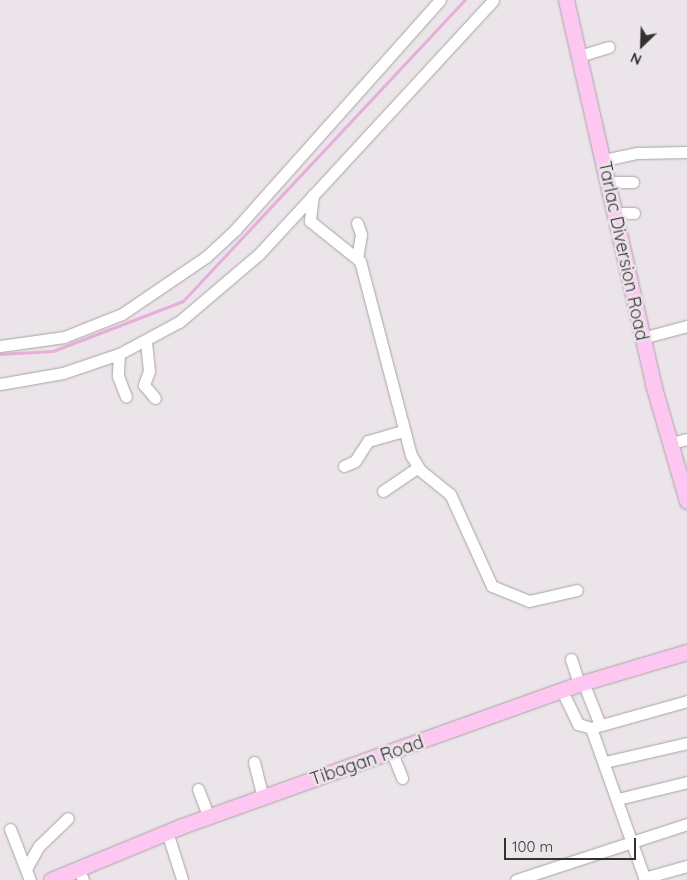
<!DOCTYPE html>
<style>
body{margin:0}
#map{position:relative;width:687px;height:880px;overflow:hidden;background:#ebe5ea;font-family:Quicksand,sans-serif}
div>[style]{position:absolute}
.stream>*{height:2.5px;margin:-1.25px;padding:0 1.25px;transform-origin:1.25px;border-radius:1.25px;background:#e6afd9}
.roads{filter:drop-shadow(0 0 1px #a8a2a6) drop-shadow(0 0 1px #a8a2a6)}
.minor>*{height:11px;margin:-5.5px;padding:0 5.5px;transform-origin:5.5px;border-radius:5.5px;background:#fff}
.major>*{height:15px;margin:-7.5px;padding:0 7.5px;transform-origin:7.5px;border-radius:7.5px;background:#fec7f2}
span{translate:-50% -50%;white-space:nowrap;text-align:center;line-height:1.15;-webkit-text-stroke:5px #ebe5ea;paint-order:stroke}
.street-label{font-size:18px;color:#333032}
.north{position:absolute;left:617px;top:20px;width:50px;height:50px;-webkit-text-stroke:4px #ebe5ea;paint-order:stroke;rotate:204deg;font-size:14px;font-weight:700;line-height:20px;text-align:center;color:#333032}
.north::after{content:'';display:block;margin:auto;width:18px;height:22px;background:#333032;clip-path:polygon(50% 0,100% 100%,50% 72%,0 100%)}
.scale{position:absolute;left:504px;top:838px;width:132px;height:22px;box-sizing:border-box;border:2px solid #333032;border-top:0;padding-left:6px;font-size:15px;line-height:18px;white-space:nowrap;color:#333032;-webkit-text-stroke:4px #ebe5ea;paint-order:stroke}
</style>
<div id="map">
<div class="stream">
<i style="left:0;top:354px;width:53px;rotate:-3.2deg"></i>
<i style="left:53px;top:351px;width:139px;rotate:-21deg"></i>
<i style="left:183px;top:301px;width:412px;rotate:-46.9deg"></i>
</div>
<div class="roads">
<div class="minor">
<i style="left:579px;top:56px;width:31px;rotate:-17deg"></i>
<i style="left:604px;top:160px;width:35px;rotate:-12deg"></i>
<i style="left:638px;top:153px;width:49px;rotate:-1.2deg"></i>
<i style="left:607px;top:182px;width:26px"></i>
<i style="left:313px;top:195px;width:26px;rotate:97deg"></i>
<i style="left:310px;top:221px;width:64px;rotate:38.7deg"></i>
<i style="left:360px;top:261px;width:201px;rotate:75.3deg"></i>
<i style="left:411px;top:455px;width:17px;rotate:59deg"></i>
<i style="left:420px;top:470px;width:38px;rotate:39deg"></i>
<i style="left:450px;top:494px;width:101px;rotate:65.5deg"></i>
<i style="left:492px;top:586px;width:40px;rotate:22deg"></i>
<i style="left:529px;top:601px;width:49px;rotate:-12.9deg"></i>
<i style="left:614px;top:213px;width:20px"></i>
<i style="left:357px;top:223px;width:12px;rotate:70deg"></i>
<i style="left:361px;top:234px;width:24px;rotate:99deg"></i>
<i style="left:642px;top:338px;width:47px;rotate:-14.9deg"></i>
<i style="left:146px;top:342px;width:29px;rotate:84deg"></i>
<i style="left:149px;top:371px;width:15px;rotate:110deg"></i>
<i style="left:144px;top:385px;width:17px;rotate:50deg"></i>
<i style="left:0;top:346px;width:65px;rotate:-8deg"></i>
<i style="left:64px;top:337px;width:62px;rotate:-21.6deg"></i>
<i style="left:122px;top:314px;width:102px;rotate:-34.2deg"></i>
<i style="left:206px;top:257px;width:40px;rotate:-43deg"></i>
<i style="left:235px;top:230px;width:308px;rotate:-48.3deg"></i>
<i style="left:119px;top:354px;width:22px;rotate:93deg"></i>
<i style="left:118px;top:376px;width:22px;rotate:69deg"></i>
<i style="left:0;top:384px;width:64px;rotate:-9.9deg"></i>
<i style="left:63px;top:373px;width:59px;rotate:-18.7deg"></i>
<i style="left:119px;top:354px;width:68px;rotate:-28.1deg"></i>
<i style="left:179px;top:322px;width:105px;rotate:-40.4deg"></i>
<i style="left:259px;top:254px;width:345px;rotate:-47.3deg"></i>
<i style="left:671px;top:443px;width:16px;rotate:-14deg"></i>
<i style="left:344px;top:466px;width:12px;rotate:-24deg"></i>
<i style="left:355px;top:461px;width:24px;rotate:-57deg"></i>
<i style="left:368px;top:441px;width:35px;rotate:-16deg"></i>
<i style="left:383px;top:491px;width:41px;rotate:-34.1deg"></i>
<i style="left:571px;top:659px;width:26px;rotate:72deg"></i>
<i style="left:583px;top:682px;width:46px;rotate:68.4deg"></i>
<i style="left:562px;top:691px;width:37px;rotate:64deg"></i>
<i style="left:578px;top:724px;width:14px;rotate:17deg"></i>
<i style="left:591px;top:728px;width:100px;rotate:-15.7deg"></i>
<i style="left:591px;top:728px;width:161px;rotate:70.4deg"></i>
<i style="left:392px;top:753px;width:27px;rotate:68deg"></i>
<i style="left:254px;top:762px;width:37px;rotate:76deg"></i>
<i style="left:605px;top:762px;width:84px;rotate:-13deg"></i>
<i style="left:198px;top:789px;width:30px;rotate:69deg"></i>
<i style="left:618px;top:799px;width:71px;rotate:-13.8deg"></i>
<i style="left:10px;top:829px;width:55px;rotate:68.6deg"></i>
<i style="left:167px;top:832px;width:49px;rotate:72.3deg"></i>
<i style="left:26px;top:869px;width:26px;rotate:-61deg"></i>
<i style="left:39px;top:846px;width:40px;rotate:-44deg"></i>
<i style="left:79px;top:869px;width:12px;rotate:70deg"></i>
<i style="left:644px;top:878px;width:45px;rotate:-15.6deg"></i>
<i style="left:516px;top:880px;width:180px;rotate:-18.1deg"></i>
</div>
<div class="major">
<i style="left:566px;top:0;width:394px;rotate:77.2deg"></i>
<i style="left:653px;top:384px;width:122px;rotate:73.8deg"></i>
<i style="left:51px;top:880px;width:142px;rotate:-22.4deg"></i>
<i style="left:182px;top:826px;width:422px;rotate:-19.7deg"></i>
<i style="left:579px;top:684px;width:113px;rotate:-16.5deg"></i>
</div>
</div>
<div class="street-label">
<span style="left:623px;top:251px;rotate:78deg">Tarlac Diversion Road</span>
<span style="left:367px;top:761px;rotate:-19deg">Tibagan Road</span>
</div>
<div class="north">N</div>
<div class="scale">100 m</div>
</div>
